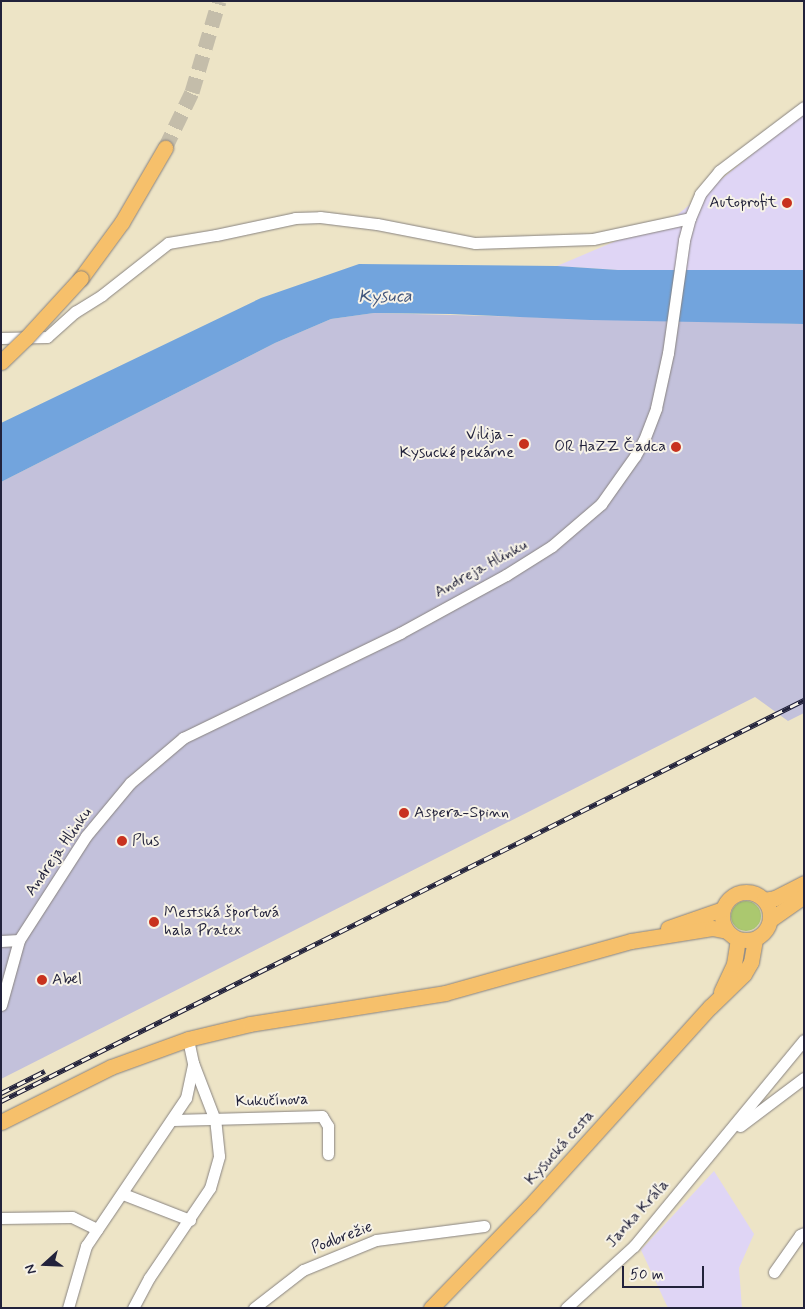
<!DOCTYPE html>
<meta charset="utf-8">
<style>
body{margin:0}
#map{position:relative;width:805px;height:1309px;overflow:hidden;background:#ede4c6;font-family:Mynerve,sans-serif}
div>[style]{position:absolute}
.built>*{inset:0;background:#dfd5f5}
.industrial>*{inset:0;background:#c3c1db}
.green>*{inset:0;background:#abc86f}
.round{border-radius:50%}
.water>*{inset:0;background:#72a4dd}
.major-tunnel>*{height:15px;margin-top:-7.5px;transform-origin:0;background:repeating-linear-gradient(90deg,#c4bdaa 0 15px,transparent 0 23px)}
.roads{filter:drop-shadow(0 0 1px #888380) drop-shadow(0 0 1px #888380)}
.minor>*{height:11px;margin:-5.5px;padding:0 5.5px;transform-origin:5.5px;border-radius:5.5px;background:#fff}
.major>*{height:15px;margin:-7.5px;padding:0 7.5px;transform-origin:7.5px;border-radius:7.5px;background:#f6c06b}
.major>.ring{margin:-7.5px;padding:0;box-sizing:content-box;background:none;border:15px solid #f6c06b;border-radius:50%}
.rail>*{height:5px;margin-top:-2.5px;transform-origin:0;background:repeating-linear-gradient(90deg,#f7f3e8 0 9px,#22223b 0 18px);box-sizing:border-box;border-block:1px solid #22223b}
.bridges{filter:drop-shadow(0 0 1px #888380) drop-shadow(0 0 1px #888380)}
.major-bridge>*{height:15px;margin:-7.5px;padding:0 7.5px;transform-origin:7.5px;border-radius:7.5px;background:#f6c06b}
.dots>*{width:14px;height:14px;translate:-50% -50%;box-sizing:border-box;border:2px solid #f7f3e8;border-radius:50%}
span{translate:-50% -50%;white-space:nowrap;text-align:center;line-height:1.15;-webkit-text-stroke:4px #f7f3e8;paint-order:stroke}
.poi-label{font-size:16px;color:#22223b}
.right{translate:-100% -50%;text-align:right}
.left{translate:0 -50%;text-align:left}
.street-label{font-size:16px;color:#22223b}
.water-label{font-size:18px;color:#42567c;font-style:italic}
.frame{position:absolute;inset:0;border:2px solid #22223b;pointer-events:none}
.north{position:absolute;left:20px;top:1239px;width:50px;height:50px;-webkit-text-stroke:4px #f7f3e8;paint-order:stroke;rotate:250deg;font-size:14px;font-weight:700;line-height:20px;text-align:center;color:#22223b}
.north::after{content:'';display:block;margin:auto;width:18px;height:22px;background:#22223b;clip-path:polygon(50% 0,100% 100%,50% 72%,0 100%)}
.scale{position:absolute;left:622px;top:1266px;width:82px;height:22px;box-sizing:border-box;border:2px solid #22223b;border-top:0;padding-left:6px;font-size:15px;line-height:18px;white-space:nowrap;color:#22223b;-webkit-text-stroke:4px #f7f3e8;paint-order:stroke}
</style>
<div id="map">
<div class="built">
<i style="clip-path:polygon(804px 112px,804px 270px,618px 270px,557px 266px,677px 215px)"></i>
<i style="clip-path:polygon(714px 1171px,754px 1234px,739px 1268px,742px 1308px,668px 1308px,641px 1250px)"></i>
</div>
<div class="industrial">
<i style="clip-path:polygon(374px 313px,804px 324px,804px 713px,788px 721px,755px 697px,1px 1079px,1px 482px,275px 343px,331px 319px)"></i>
</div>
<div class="green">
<i class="round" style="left:731px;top:901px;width:30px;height:30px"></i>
</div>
<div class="water">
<i style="clip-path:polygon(359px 264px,557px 266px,618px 270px,804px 270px,804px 324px,591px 320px,450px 314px,374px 313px,331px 319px,275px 343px,1px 482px,1px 423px,261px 298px)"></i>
</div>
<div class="major-tunnel">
<i style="left:165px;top:148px;width:62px;rotate:-64.3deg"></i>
<i style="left:192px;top:92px;width:95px;rotate:-73.5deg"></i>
</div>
<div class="roads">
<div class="minor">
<i style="left:1px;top:338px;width:46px;rotate:-1.2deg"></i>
<i style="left:47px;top:337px;width:38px;rotate:-42deg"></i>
<i style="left:75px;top:312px;width:32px;rotate:-32deg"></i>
<i style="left:102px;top:295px;width:84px;rotate:-38.2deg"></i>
<i style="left:168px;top:243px;width:49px;rotate:-9.5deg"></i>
<i style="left:216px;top:235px;width:81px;rotate:-12.1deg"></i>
<i style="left:295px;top:218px;width:25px;rotate:-2deg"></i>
<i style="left:320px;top:217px;width:57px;rotate:7deg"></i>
<i style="left:377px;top:224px;width:100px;rotate:11deg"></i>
<i style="left:475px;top:243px;width:118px;rotate:-1.9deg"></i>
<i style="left:593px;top:239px;width:99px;rotate:-12.2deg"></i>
<i style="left:1px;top:941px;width:18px;rotate:-3deg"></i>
<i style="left:1px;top:1005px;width:67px;rotate:-74.5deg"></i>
<i style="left:19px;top:940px;width:124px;rotate:-57.2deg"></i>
<i style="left:86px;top:836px;width:69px;rotate:-50.3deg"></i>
<i style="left:130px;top:783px;width:70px;rotate:-40.3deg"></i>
<i style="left:183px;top:738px;width:241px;rotate:-25.8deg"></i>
<i style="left:400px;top:633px;width:121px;rotate:-28.7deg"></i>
<i style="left:506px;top:575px;width:54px;rotate:-32.2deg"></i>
<i style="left:552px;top:546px;width:65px;rotate:-40.6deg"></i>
<i style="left:601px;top:504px;width:59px;rotate:-54.7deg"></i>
<i style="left:635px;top:456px;width:18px;rotate:-61deg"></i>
<i style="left:644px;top:440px;width:34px;rotate:-69deg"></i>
<i style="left:656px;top:408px;width:56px;rotate:-77.7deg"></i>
<i style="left:668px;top:353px;width:114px;rotate:-81.9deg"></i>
<i style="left:684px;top:240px;width:23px;rotate:-75deg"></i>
<i style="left:690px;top:218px;width:26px;rotate:-67deg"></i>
<i style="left:700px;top:194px;width:30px;rotate:-50deg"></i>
<i style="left:719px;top:171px;width:106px;rotate:-37deg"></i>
<i style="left:173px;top:1120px;width:149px;rotate:-1.5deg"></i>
<i style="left:322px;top:1116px;width:12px;rotate:59deg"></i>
<i style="left:328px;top:1126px;width:28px;rotate:90deg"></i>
<i style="left:740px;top:1126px;width:80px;rotate:-36.9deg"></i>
<i style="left:123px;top:1194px;width:72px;rotate:21.2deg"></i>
<i style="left:1px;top:1218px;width:71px;rotate:-0.8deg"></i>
<i style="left:72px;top:1217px;width:28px;rotate:26deg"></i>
<i style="left:774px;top:1272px;width:45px;rotate:-54.9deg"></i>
<i style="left:800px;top:1235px;width:4px;rotate:-27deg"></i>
<i style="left:68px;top:1308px;width:65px;rotate:-73.8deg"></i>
<i style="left:86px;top:1246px;width:179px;rotate:-56deg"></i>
<i style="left:186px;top:1098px;width:35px;rotate:-78deg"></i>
<i style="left:133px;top:1308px;width:34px;rotate:-62deg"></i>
<i style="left:149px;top:1278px;width:109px;rotate:-55.9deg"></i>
<i style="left:210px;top:1188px;width:33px;rotate:-74deg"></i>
<i style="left:219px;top:1156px;width:36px;rotate:-96deg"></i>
<i style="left:215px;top:1120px;width:61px;rotate:-111.1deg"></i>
<i style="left:193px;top:1063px;width:25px;rotate:-102deg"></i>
<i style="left:254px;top:1308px;width:62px;rotate:-37.8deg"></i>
<i style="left:303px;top:1270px;width:79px;rotate:-22.3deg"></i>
<i style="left:376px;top:1240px;width:109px;rotate:-7.4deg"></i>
<i style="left:566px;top:1308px;width:92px;rotate:-42.4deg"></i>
<i style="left:634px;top:1246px;width:267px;rotate:-50.5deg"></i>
</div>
<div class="major">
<i style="left:81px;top:278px;width:69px;rotate:-53.8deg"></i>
<i style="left:122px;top:222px;width:86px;rotate:-59.8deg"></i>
<i class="ring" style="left:722px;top:892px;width:33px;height:33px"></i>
<i style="left:764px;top:900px;width:11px;rotate:-10deg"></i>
<i style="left:775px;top:898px;width:33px;rotate:-27deg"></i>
<i style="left:771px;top:919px;width:40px;rotate:-34.9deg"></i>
<i style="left:668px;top:928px;width:58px;rotate:-19.1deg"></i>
<i style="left:721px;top:992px;width:31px;rotate:-65deg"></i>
<i style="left:734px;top:964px;width:24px;rotate:-81deg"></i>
<i style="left:1px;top:1122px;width:123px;rotate:-26.6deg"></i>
<i style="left:111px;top:1067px;width:82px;rotate:-20deg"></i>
<i style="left:188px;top:1039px;width:64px;rotate:-13.6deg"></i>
<i style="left:250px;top:1024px;width:197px;rotate:-9deg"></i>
<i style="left:445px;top:993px;width:193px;rotate:-15.6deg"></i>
<i style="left:631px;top:941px;width:82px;rotate:-9.1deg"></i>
<i style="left:712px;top:928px;width:15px;rotate:11deg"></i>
<i style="left:431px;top:1308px;width:142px;rotate:-45.9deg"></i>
<i style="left:530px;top:1206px;width:268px;rotate:-47.9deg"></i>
<i style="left:710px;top:1007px;width:47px;rotate:-44.1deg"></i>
<i style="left:744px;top:974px;width:14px;rotate:-60deg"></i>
<i style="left:751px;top:962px;width:23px;rotate:-80deg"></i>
</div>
</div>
<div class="rail">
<i style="left:1px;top:1093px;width:49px;rotate:-26.6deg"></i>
<i style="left:1px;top:1101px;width:898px;rotate:-26.54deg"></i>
</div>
<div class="bridges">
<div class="major-bridge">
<i style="left:1px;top:362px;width:35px;rotate:-44deg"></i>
<i style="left:26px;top:338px;width:81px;rotate:-47.5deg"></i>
</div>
</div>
<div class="dots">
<i style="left:787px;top:203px;background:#c8321e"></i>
<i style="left:524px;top:444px;background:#c8321e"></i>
<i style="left:676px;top:447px;background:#c8321e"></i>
<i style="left:404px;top:813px;background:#c8321e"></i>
<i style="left:122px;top:841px;background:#c8321e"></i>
<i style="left:154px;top:922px;background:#c8321e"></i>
<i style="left:42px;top:980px;background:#c8321e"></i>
</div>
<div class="poi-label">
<span class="right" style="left:777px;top:203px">Autoprofit</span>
<span class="right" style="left:514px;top:444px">Vilija -<br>Kysucké pekárne</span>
<span class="right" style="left:666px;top:447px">OR HaZZ Čadca</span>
<span class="left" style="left:414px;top:813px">Aspera-Spinn</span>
<span class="left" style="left:132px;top:841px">Plus</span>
<span class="left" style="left:164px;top:922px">Mestská športová<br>hala Pratex</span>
<span class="left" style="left:52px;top:980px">Abel</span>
</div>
<div class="street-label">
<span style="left:481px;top:569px;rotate:-29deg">Andreja Hlinku</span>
<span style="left:59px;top:852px;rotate:-55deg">Andreja Hlinku</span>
<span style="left:272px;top:1101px;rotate:-2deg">Kukučínova</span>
<span style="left:560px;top:1148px;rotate:-48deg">Kysucká cesta</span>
<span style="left:638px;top:1214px;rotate:-48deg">Janka Kráľa</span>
<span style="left:342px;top:1238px;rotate:-21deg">Podbrežie</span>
</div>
<div class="water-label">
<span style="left:385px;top:297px;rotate:-1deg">Kysuca</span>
</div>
<div class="frame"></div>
<div class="north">N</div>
<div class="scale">50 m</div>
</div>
